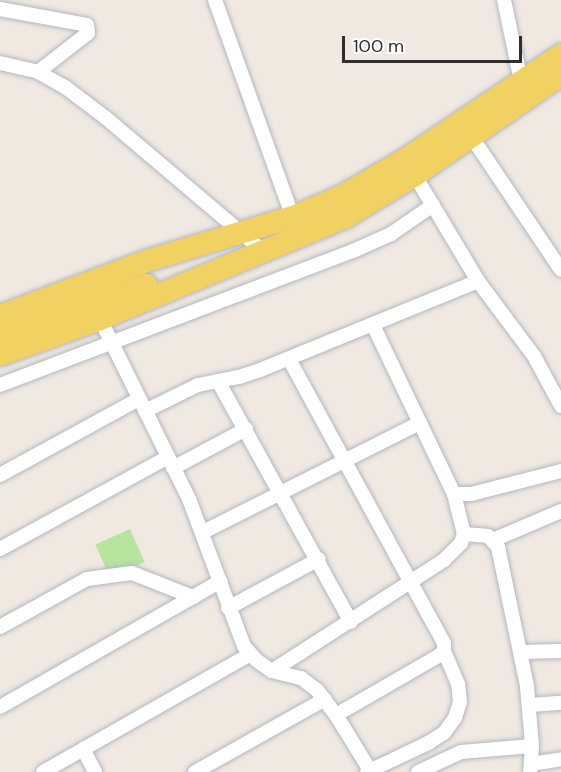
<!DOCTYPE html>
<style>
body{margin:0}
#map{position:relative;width:561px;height:772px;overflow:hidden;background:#efe9e1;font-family:"DM Sans",sans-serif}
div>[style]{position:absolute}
.green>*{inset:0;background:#b6e59e;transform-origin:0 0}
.roads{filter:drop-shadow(0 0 2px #b4b7c1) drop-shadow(0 0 2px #b4b7c1)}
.minor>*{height:14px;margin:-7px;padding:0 7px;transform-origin:7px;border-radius:7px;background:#fff}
.primary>*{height:22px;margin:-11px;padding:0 11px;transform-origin:11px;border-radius:11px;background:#f2d163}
span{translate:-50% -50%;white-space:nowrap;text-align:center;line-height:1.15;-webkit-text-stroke:4.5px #fff;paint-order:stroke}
.scale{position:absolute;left:342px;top:36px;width:180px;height:27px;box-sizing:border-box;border:3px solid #2e2e2e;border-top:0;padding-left:8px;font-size:18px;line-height:21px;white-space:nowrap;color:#2e2e2e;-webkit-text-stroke:4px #fff;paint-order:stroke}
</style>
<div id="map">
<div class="green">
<i style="left:130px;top:529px;width:36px;height:38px;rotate:66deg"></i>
</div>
<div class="roads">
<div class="minor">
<i style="left:215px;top:0;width:238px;rotate:70.3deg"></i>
<i style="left:504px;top:0;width:88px;rotate:78.2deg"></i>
<i style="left:0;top:9px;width:88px;rotate:10.4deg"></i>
<i style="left:87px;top:25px;width:8px;rotate:83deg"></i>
<i style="left:88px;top:33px;width:63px;rotate:142deg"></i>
<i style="left:0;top:63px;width:39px;rotate:13deg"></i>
<i style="left:38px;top:72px;width:31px;rotate:29deg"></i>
<i style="left:65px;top:87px;width:51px;rotate:37.1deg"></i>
<i style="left:106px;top:118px;width:207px;rotate:40.3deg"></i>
<i style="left:471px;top:136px;width:161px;rotate:56.1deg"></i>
<i style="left:411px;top:169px;width:131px;rotate:59.1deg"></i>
<i style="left:478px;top:281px;width:94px;rotate:53.3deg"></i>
<i style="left:534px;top:356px;width:57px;rotate:61.6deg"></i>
<i style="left:100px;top:319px;width:201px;rotate:63.7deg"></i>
<i style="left:189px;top:499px;width:157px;rotate:69.5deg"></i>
<i style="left:244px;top:646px;width:18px;rotate:49deg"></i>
<i style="left:256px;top:660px;width:19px;rotate:35deg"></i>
<i style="left:272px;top:671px;width:30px;rotate:14deg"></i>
<i style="left:301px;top:678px;width:20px;rotate:37deg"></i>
<i style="left:317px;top:690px;width:31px;rotate:53deg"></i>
<i style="left:336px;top:715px;width:67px;rotate:58.4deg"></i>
<i style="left:373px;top:325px;width:187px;rotate:64.4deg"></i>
<i style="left:454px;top:494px;width:17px"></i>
<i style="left:471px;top:494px;width:93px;rotate:-14.3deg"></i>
<i style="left:289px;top:359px;width:324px;rotate:61.4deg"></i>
<i style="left:444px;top:643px;width:8px;rotate:90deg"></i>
<i style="left:444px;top:651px;width:6px;rotate:135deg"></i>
<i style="left:440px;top:655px;width:120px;rotate:150deg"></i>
<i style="left:218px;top:381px;width:275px;rotate:61.1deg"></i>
<i style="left:0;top:385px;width:378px;rotate:-20.8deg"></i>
<i style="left:353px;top:251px;width:42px;rotate:-24.1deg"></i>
<i style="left:391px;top:234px;width:51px;rotate:-34.6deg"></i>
<i style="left:145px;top:411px;width:59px;rotate:-26.1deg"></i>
<i style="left:198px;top:385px;width:42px;rotate:-11deg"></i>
<i style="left:239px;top:377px;width:22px;rotate:-18deg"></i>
<i style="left:260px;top:370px;width:235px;rotate:-22.2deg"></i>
<i style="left:173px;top:468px;width:83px;rotate:-28.1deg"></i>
<i style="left:0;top:475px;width:158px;rotate:-28.7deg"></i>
<i style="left:203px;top:532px;width:243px;rotate:-26.7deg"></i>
<i style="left:464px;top:534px;width:24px;rotate:5deg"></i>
<i style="left:488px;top:536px;width:15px;rotate:48deg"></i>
<i style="left:498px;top:547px;width:142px;rotate:78.2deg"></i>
<i style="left:527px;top:686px;width:60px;rotate:85.2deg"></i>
<i style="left:532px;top:746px;width:26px;rotate:94deg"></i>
<i style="left:493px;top:540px;width:74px;rotate:-23.1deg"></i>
<i style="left:0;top:549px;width:192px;rotate:-28.7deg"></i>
<i style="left:228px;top:608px;width:103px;rotate:-28.3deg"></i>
<i style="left:0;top:627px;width:99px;rotate:-28.9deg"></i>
<i style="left:87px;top:579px;width:45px;rotate:-7.6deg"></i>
<i style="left:132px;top:573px;width:66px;rotate:21.5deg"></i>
<i style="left:521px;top:652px;width:40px;rotate:-1.4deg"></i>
<i style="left:272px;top:671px;width:205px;rotate:-32.8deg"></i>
<i style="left:444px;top:560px;width:24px;rotate:-45deg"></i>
<i style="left:461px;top:543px;width:9px;rotate:-72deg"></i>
<i style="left:464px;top:534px;width:41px;rotate:-104deg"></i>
<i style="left:530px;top:705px;width:31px;rotate:-4deg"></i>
<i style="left:0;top:707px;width:254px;rotate:-29.7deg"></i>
<i style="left:83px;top:749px;width:26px;rotate:62deg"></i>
<i style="left:531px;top:764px;width:30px;rotate:-9deg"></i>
<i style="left:43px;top:772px;width:239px;rotate:-29.6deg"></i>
<i style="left:195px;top:772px;width:149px;rotate:-29.3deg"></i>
<i style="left:367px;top:772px;width:68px;rotate:-25.4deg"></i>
<i style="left:428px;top:743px;width:19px;rotate:-32deg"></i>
<i style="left:444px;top:733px;width:19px;rotate:-54deg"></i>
<i style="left:455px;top:718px;width:17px;rotate:-73deg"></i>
<i style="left:460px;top:702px;width:18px;rotate:-96deg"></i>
<i style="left:458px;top:684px;width:36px;rotate:-113deg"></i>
<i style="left:418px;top:772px;width:47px;rotate:-24.9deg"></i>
<i style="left:461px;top:752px;width:71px;rotate:-4.8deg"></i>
</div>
<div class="primary">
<i style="left:0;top:316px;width:156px;rotate:-20.6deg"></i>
<i style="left:146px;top:261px;width:153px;rotate:-16.7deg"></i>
<i style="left:293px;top:217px;width:53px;rotate:-23.2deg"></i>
<i style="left:342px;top:196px;width:74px;rotate:-30deg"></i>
<i style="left:406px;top:159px;width:187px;rotate:-33.9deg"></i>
<i style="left:0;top:336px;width:155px;rotate:-19.3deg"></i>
<i style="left:0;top:355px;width:106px;rotate:-19.8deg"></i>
<i style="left:100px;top:319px;width:266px;rotate:-22.5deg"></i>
<i style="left:346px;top:217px;width:81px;rotate:-31.3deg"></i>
<i style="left:415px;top:175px;width:177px;rotate:-34.4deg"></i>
</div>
</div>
<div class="scale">100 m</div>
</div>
